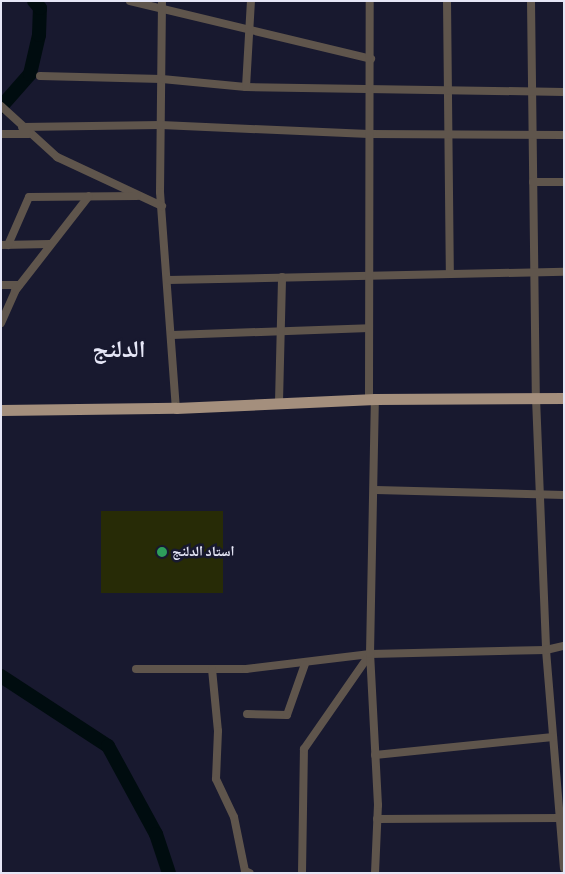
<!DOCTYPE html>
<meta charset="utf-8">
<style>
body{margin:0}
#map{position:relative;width:565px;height:874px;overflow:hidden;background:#18192f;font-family:Bitter,"Noto Naskh Arabic",serif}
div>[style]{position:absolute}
.green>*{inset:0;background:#272b06;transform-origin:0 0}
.river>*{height:14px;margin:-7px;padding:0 7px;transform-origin:7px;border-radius:7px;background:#000c0f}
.street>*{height:8px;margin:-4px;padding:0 4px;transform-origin:4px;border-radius:4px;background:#5f554c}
.primary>*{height:11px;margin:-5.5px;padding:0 5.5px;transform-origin:5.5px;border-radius:5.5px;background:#a48f7d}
.dots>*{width:14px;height:14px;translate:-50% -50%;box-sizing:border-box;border:2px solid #18192f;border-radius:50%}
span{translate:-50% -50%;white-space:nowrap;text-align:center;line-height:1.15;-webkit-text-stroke:5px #18192f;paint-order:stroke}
.poi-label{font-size:14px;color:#e5e6f6;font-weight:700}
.left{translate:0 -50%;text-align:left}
.town-label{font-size:24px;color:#e5e6f6;font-weight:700}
.frame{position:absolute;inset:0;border:2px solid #e5e6f6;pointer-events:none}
</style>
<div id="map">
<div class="green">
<i style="left:223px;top:511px;width:82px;height:122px;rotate:90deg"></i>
</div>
<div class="river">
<i style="left:1px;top:107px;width:44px;rotate:-48.7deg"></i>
<i style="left:30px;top:74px;width:40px;rotate:-77deg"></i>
<i style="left:39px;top:35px;width:27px;rotate:-88deg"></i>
<i style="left:40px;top:8px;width:9px;rotate:-131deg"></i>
<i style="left:1px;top:676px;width:128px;rotate:33.2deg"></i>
<i style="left:108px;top:746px;width:100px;rotate:61.4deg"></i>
<i style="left:156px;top:834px;width:41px;rotate:71.6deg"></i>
</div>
<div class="street">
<i style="left:130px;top:1px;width:248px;rotate:13.5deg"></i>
<i style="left:162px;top:1px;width:191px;rotate:90.6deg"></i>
<i style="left:160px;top:192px;width:217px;rotate:85.8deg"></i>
<i style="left:447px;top:1px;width:271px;rotate:89.4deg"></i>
<i style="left:531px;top:1px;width:397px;rotate:89.3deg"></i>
<i style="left:536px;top:398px;width:252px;rotate:87.7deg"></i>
<i style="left:546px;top:650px;width:219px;rotate:85.3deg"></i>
<i style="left:40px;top:76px;width:122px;rotate:1.4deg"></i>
<i style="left:162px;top:79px;width:84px;rotate:5.4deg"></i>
<i style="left:246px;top:87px;width:318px;rotate:0.9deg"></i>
<i style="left:246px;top:87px;width:86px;rotate:-86.7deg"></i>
<i style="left:1px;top:106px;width:76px;rotate:42.3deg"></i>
<i style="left:57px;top:157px;width:116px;rotate:25deg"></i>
<i style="left:22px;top:127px;width:139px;rotate:-0.8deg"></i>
<i style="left:161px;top:125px;width:208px;rotate:2.5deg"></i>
<i style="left:369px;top:134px;width:195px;rotate:0.3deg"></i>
<i style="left:1px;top:134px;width:28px"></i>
<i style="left:533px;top:182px;width:31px"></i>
<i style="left:1px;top:245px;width:49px;rotate:-1.2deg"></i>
<i style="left:8px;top:245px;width:52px;rotate:-66.4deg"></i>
<i style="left:29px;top:197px;width:108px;rotate:-0.5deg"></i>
<i style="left:168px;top:280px;width:396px;rotate:-1.2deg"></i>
<i style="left:1px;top:285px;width:18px"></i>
<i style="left:1px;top:323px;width:35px;rotate:-66deg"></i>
<i style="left:15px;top:291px;width:120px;rotate:-52.1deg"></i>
<i style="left:172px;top:335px;width:197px;rotate:-2deg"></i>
<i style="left:369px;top:399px;width:398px;rotate:-89.9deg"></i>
<i style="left:279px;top:402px;width:125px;rotate:-88.6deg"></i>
<i style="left:376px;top:490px;width:188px;rotate:1.5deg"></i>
<i style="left:136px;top:669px;width:110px"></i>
<i style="left:246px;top:669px;width:125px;rotate:-6.9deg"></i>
<i style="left:370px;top:654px;width:176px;rotate:-1.3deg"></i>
<i style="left:546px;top:650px;width:18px;rotate:-13deg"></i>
<i style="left:212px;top:669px;width:62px;rotate:84.5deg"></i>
<i style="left:218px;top:731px;width:48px;rotate:92.4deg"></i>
<i style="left:216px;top:779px;width:42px;rotate:64.7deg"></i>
<i style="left:234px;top:817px;width:55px;rotate:78.5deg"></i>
<i style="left:245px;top:871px;width:5px;rotate:22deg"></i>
<i style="left:247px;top:714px;width:40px;rotate:1.4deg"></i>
<i style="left:287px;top:715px;width:54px;rotate:-70.6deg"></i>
<i style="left:375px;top:755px;width:179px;rotate:-5.8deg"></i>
<i style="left:377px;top:819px;width:185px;rotate:-0.3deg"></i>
<i style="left:302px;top:873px;width:124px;rotate:-89.1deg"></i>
<i style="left:304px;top:749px;width:116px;rotate:-55.2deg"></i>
<i style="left:375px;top:873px;width:68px;rotate:-87.5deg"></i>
<i style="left:378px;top:805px;width:151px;rotate:-93deg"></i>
<i style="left:370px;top:654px;width:255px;rotate:-88.9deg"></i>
</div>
<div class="primary">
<i style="left:1px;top:410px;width:175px;rotate:-0.7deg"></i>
<i style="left:176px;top:408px;width:199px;rotate:-2.6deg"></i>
<i style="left:375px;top:399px;width:189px;rotate:-0.3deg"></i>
</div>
<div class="dots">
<i style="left:162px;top:552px;background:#2e9e5b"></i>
</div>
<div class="poi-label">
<span class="left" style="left:172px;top:552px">استاد الدلنج</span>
</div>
<div class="town-label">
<span style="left:119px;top:350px">الدلنج</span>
</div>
<div class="frame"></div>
</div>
